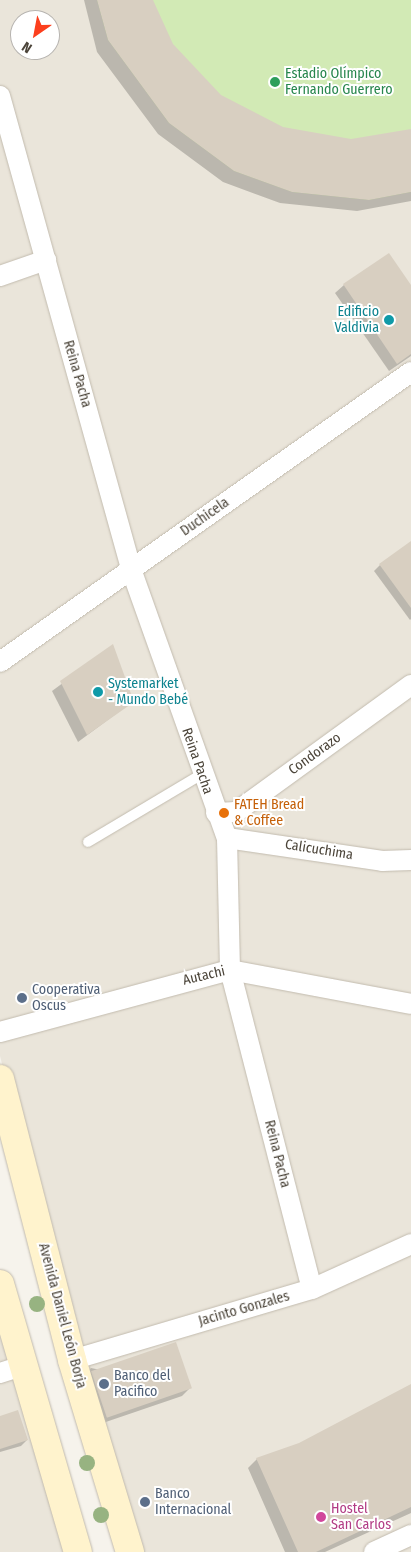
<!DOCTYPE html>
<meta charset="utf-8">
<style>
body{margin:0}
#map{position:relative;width:411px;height:1552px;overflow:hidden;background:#f6f3ec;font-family:"Fira Sans Condensed",sans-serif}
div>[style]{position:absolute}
.residential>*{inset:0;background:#eae5da}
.green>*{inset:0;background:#d2eab5}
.shadow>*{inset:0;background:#0003}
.building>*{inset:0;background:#d8cfc1;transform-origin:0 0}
.roads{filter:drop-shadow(0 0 1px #c2bbae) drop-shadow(0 0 1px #c2bbae)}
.lane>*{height:10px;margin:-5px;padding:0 5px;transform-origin:5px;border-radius:5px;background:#fff}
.street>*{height:20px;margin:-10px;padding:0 10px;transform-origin:10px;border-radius:10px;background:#fff}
.secondary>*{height:28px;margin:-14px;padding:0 14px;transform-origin:14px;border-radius:14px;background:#fff3cd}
.trees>*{width:16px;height:16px;margin:-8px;border-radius:50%;background:#97b381}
.dots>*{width:14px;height:14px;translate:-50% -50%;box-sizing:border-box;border:2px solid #fff;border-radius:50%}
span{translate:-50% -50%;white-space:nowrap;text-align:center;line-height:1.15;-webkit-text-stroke:4px #fff;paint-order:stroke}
.leisure-label{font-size:14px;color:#27864d}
.left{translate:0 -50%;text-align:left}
.culture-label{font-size:14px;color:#0d838f}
.right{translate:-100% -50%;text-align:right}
.street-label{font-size:14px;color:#4b4439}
.food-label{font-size:14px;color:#c56008}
.service-label{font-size:14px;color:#4e5e75}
.hotel-label{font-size:14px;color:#b23c85}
.north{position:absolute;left:10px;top:10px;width:50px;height:50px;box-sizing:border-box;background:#fff;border:1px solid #b7b4b0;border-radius:50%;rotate:213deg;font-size:14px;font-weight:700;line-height:20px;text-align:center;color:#4b4439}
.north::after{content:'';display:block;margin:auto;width:18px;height:22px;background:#fc3f1d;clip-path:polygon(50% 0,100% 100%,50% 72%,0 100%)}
</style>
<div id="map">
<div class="residential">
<i style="clip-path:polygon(evenodd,0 0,411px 0,411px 1552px,139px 1552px,75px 1344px,0 1056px,0 0,20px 20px,50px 20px,50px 50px,20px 50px,20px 20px)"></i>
<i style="clip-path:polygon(0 1309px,71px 1552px,0 1552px)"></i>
</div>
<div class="green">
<i style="clip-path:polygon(97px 0,411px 0,411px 192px,369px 200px,292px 192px,234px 171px,169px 123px,108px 40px)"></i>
</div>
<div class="shadow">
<i style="clip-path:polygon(84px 0,151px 0,172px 44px,220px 96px,282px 129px,351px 140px,411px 131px,411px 201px,357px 211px,280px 203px,223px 182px,158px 134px,97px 52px)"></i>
<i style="clip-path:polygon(344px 285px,411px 287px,411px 356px,389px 371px,335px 293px)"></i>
<i style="clip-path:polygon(411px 557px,411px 619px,410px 620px,374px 571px,380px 565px)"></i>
<i style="clip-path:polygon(113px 646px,132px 702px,78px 742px,52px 691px)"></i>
<i style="clip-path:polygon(91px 1368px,190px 1388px,182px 1396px,97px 1425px,83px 1376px)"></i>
<i style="clip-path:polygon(411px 1385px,411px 1513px,325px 1552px,285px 1552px,248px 1468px,257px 1459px,299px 1444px)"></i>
<i style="clip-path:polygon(0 1418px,27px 1440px,21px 1446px,0 1452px)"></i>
</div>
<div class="building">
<i style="clip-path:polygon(97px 0,153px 0,173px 44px,221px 95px,283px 127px,351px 139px,411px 129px,411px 192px,369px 200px,292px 192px,234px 171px,169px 123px,108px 40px)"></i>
<i style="clip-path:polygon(389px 253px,411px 285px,411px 354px,397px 364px,343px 284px)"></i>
<i style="clip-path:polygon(411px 541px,411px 608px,379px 564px)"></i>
<i style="clip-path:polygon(113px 644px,134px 702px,87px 735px,60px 681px)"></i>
<i style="left:176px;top:1342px;width:49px;height:90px;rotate:71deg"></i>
<i style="clip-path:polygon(411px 1384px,411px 1507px,316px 1552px,298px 1552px,256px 1458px,299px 1443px)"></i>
<i style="clip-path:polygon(18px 1410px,28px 1440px,0 1449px,0 1416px)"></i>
</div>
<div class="roads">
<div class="lane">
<i style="left:88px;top:842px;width:133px;rotate:-30.8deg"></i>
</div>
<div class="street">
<i style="left:0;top:96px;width:491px;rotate:74.5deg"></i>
<i style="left:131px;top:569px;width:286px;rotate:70.4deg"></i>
<i style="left:227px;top:838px;width:132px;rotate:88.7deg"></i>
<i style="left:230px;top:970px;width:329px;rotate:75.6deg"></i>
<i style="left:0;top:276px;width:49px;rotate:-19.2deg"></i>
<i style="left:0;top:662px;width:503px;rotate:-35.21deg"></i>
<i style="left:216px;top:813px;width:20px;rotate:-3deg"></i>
<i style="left:236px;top:812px;width:216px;rotate:-36deg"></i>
<i style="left:227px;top:838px;width:157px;rotate:8.4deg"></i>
<i style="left:382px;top:861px;width:29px;rotate:-2deg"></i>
<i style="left:0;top:1032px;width:238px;rotate:-15.1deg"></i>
<i style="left:230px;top:970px;width:184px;rotate:10.6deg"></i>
<i style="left:72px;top:1360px;width:250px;rotate:-16.5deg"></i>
<i style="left:312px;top:1289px;width:109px;rotate:-24.4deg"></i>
<i style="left:0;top:1373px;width:23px;rotate:-18deg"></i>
<i style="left:374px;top:1552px;width:41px;rotate:-24.7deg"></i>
</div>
<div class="secondary">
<i style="left:0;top:1079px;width:290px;rotate:75.6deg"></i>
<i style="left:72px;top:1360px;width:201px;rotate:73.2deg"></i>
<i style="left:0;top:1284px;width:279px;rotate:73.8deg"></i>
</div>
</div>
<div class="trees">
<i style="left:37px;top:1304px"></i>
<i style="left:87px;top:1463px"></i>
<i style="left:101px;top:1515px"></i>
</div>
<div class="dots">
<i style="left:275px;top:82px;background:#2e9e5b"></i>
<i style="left:389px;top:320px;background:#0f9aa8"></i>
<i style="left:98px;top:692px;background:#0f9aa8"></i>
<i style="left:224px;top:813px;background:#e8710a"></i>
<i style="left:22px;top:998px;background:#5c6f8a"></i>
<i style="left:104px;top:1384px;background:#5c6f8a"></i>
<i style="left:145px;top:1502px;background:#5c6f8a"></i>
<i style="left:321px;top:1517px;background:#d1479c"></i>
</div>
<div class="leisure-label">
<span class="left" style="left:285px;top:82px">Estadio Olímpico<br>Fernando Guerrero</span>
</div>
<div class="culture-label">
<span class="right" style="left:379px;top:320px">Edificio<br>Valdivia</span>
<span class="left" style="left:108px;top:692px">Systemarket<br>- Mundo Bebé</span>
</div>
<div class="street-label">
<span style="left:77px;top:374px;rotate:74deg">Reina Pacha</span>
<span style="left:205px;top:517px;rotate:-35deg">Duchicela</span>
<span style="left:315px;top:754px;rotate:-36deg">Condorazo</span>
<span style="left:197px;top:761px;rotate:71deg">Reina Pacha</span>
<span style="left:319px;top:850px;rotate:9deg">Calicuchima</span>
<span style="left:204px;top:976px;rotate:-13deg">Autachi</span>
<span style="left:277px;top:1154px;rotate:76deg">Reina Pacha</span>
<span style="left:244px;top:1309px;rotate:-16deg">Jacinto Gonzales</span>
<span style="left:62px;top:1316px;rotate:75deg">Avenida Daniel León Borja</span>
</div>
<div class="food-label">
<span class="left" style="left:234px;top:813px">FATEH Bread<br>&amp; Coffee</span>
</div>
<div class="service-label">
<span class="left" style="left:32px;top:998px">Cooperativa<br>Oscus</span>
<span class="left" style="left:114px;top:1384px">Banco del<br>Pacifico</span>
<span class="left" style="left:155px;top:1502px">Banco<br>Internacional</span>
</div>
<div class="hotel-label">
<span class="left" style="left:331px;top:1517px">Hostel<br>San Carlos</span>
</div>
<div class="north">N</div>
</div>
